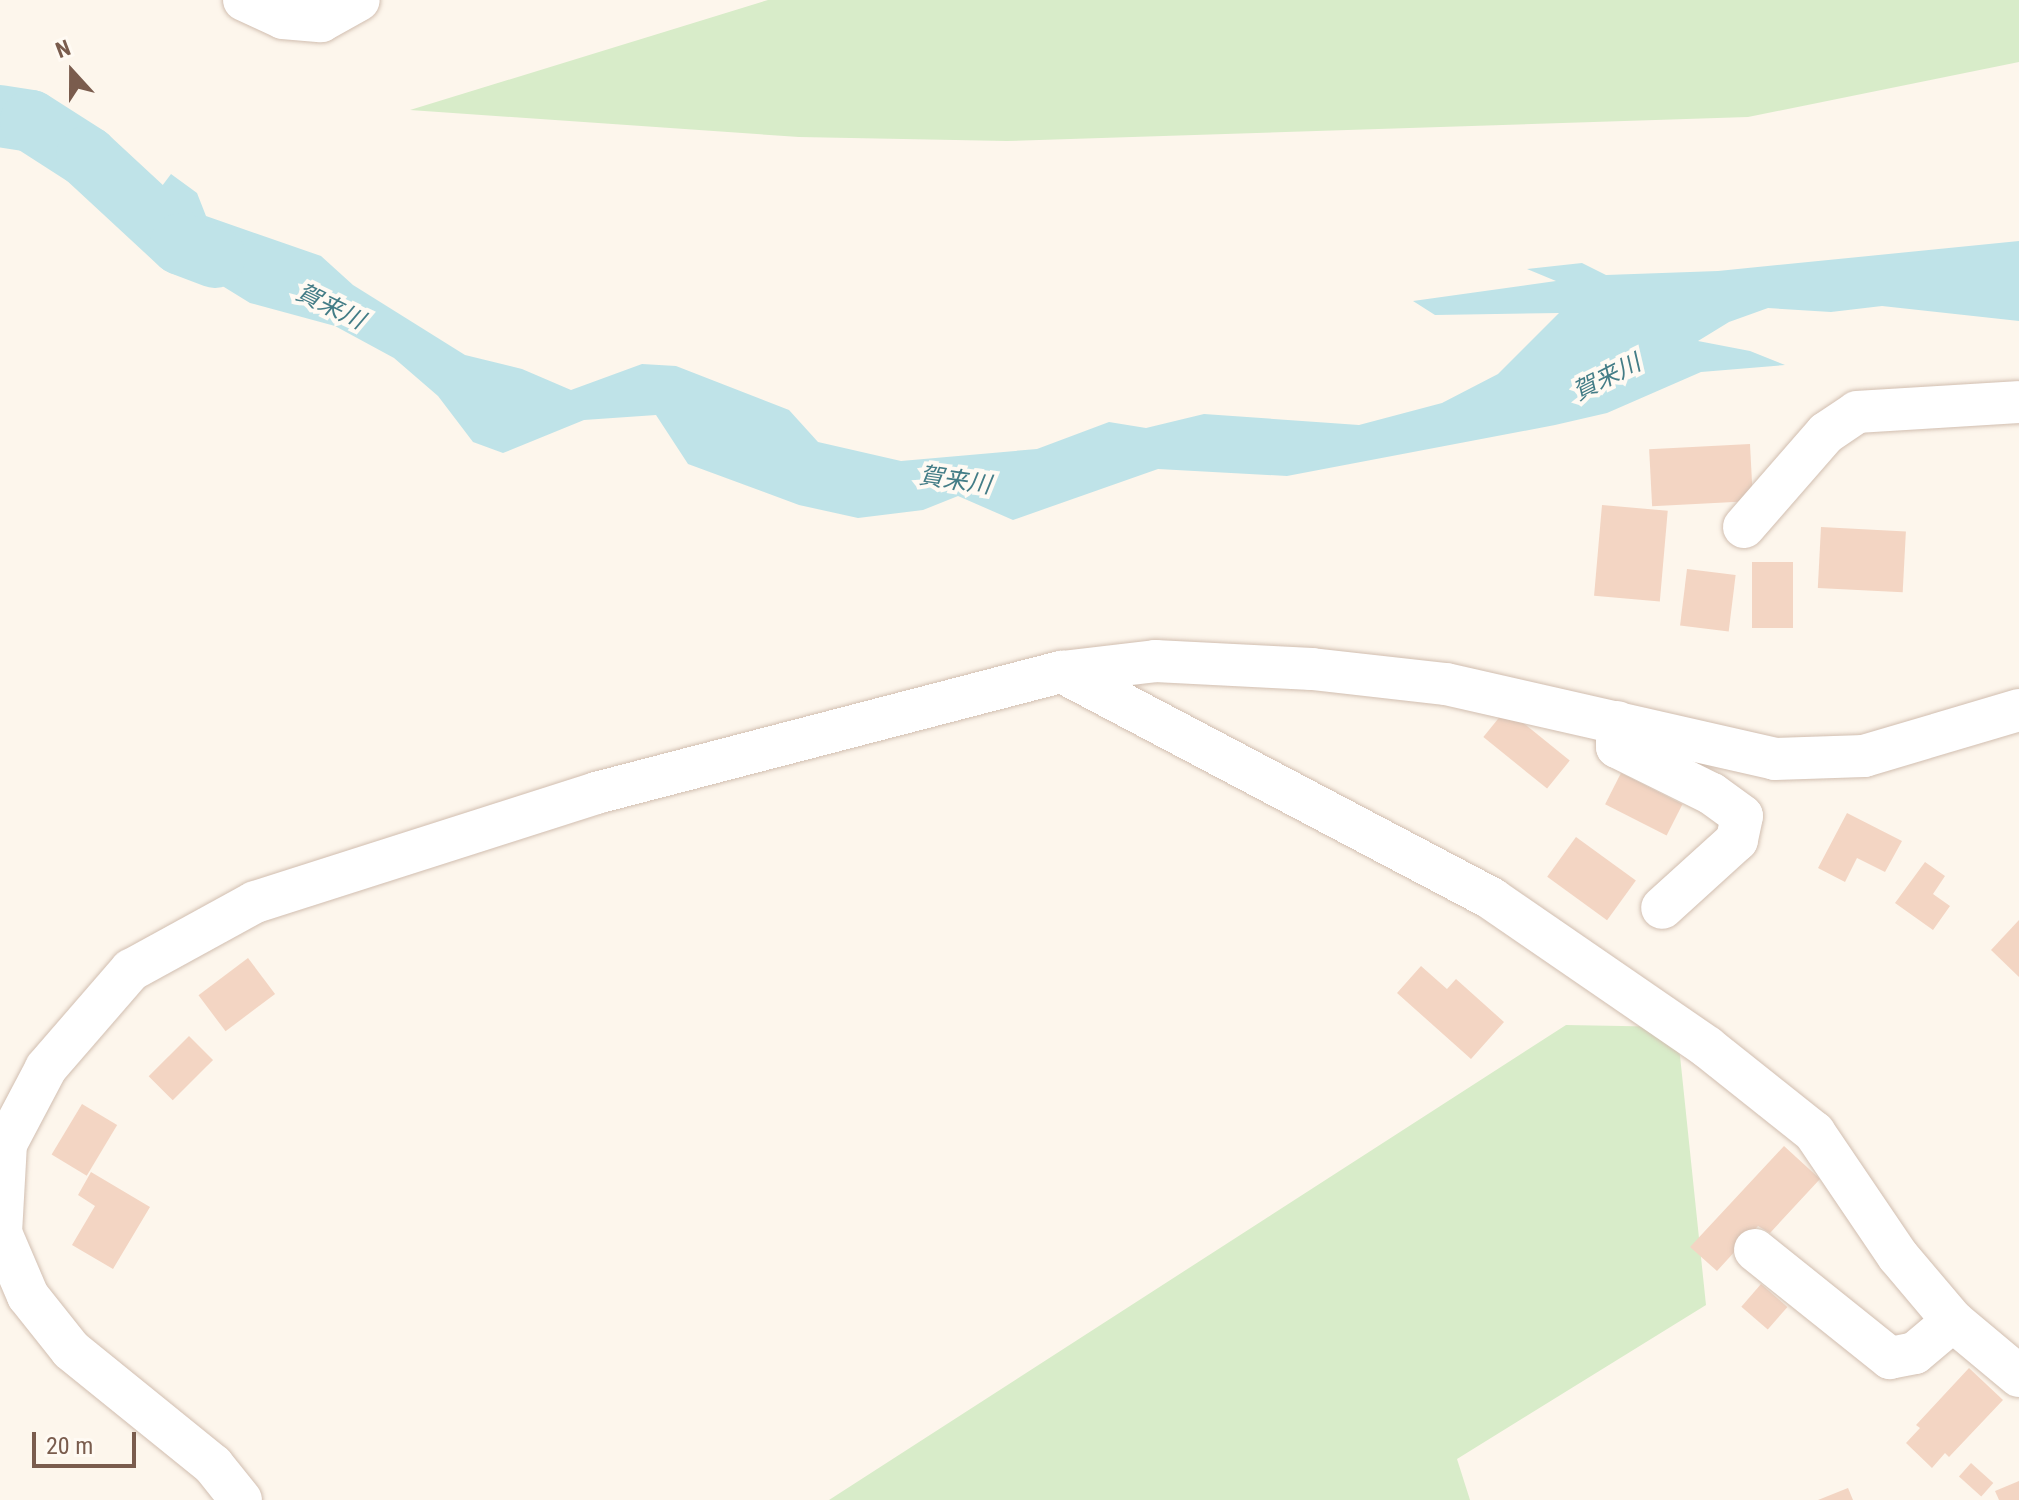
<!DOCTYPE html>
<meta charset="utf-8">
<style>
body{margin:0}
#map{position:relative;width:2019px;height:1500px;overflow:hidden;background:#fdf6ec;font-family:"Roboto Condensed","Noto Sans JP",sans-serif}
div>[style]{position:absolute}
.green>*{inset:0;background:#d8ecc9}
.water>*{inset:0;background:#bfe3e8}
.river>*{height:62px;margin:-31px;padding:0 31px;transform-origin:31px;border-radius:31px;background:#bfe3e8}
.building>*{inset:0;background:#f3d5c3;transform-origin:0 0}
.roads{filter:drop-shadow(0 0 2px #d1beb0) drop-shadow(0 0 2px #d1beb0)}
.street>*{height:42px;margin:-21px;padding:0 21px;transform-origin:21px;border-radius:21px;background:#fff}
span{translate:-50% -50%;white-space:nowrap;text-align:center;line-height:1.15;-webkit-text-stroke:8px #fffaf3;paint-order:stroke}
.water-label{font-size:24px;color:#437c86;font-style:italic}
.north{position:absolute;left:32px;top:32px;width:80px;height:80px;-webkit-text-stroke:6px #fffaf3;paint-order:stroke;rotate:339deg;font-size:22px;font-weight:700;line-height:32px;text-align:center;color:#7a5c4d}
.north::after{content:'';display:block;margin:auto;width:28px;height:36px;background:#7a5c4d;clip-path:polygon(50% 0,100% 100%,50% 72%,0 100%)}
.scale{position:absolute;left:32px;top:1432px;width:104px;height:36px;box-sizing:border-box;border:4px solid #7a5c4d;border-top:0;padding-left:10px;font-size:24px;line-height:28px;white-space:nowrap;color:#7a5c4d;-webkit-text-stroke:6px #fffaf3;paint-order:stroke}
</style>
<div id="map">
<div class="green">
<i style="clip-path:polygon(768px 0,2019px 0,2019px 62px,1748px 117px,1007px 141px,799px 137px,410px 110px)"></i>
<i style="clip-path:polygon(1566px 1025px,1677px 1027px,1706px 1305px,1457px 1459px,1470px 1500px,829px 1500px)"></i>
</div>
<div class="water">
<i style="clip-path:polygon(171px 174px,197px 193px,206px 216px,321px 256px,353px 285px,465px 355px,522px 369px,571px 390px,642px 364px,676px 366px,789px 410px,818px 442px,901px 461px,1037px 449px,1109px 422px,1146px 428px,1204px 414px,1359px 425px,1442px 403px,1498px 374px,1559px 313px,1435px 315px,1413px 301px,1556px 281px,1527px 269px,1582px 263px,1606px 275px,1718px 271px,2019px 241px,2019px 321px,1882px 306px,1831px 312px,1768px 308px,1729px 322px,1698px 341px,1750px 351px,1785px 365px,1701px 372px,1607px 413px,1555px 425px,1287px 476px,1158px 469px,1013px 520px,958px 496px,923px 510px,858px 518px,799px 505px,688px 464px,656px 415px,584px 420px,503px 453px,473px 442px,438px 396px,394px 358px,335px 326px,250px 303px,164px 250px,135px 222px)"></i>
</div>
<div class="river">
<i style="left:0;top:116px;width:31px;rotate:9deg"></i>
<i style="left:31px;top:121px;width:67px;rotate:32.7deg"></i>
<i style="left:87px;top:157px;width:128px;rotate:42.8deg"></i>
<i style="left:181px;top:244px;width:36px;rotate:21deg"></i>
</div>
<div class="building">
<i style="left:1750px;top:444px;width:57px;height:101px;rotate:87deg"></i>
<i style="left:1602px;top:505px;width:66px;height:91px;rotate:5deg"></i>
<i style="left:1821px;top:527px;width:85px;height:61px;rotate:3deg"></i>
<i style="left:1752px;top:562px;width:41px;height:66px"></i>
<i style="left:1687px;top:569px;width:49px;height:57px;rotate:7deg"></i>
<i style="left:1506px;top:709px;width:82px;height:36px;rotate:39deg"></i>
<i style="left:1621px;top:773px;width:69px;height:35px;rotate:27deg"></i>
<i style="clip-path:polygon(1847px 813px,1902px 841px,1885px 872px,1857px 858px,1845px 882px,1818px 868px)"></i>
<i style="left:1576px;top:837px;width:74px;height:49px;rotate:36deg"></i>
<i style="clip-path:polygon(1925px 862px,1945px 876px,1933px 894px,1950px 906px,1933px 930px,1895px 903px)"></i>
<i style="clip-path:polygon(2019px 920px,2019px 977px,1991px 950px)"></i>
<i style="left:248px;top:958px;width:45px;height:62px;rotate:53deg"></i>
<i style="clip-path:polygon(1421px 966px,1447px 989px,1456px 979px,1504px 1022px,1471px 1059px,1397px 993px)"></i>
<i style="left:189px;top:1036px;width:34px;height:57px;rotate:45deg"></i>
<i style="left:82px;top:1104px;width:41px;height:59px;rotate:31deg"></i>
<i style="clip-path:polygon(1784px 1146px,1820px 1179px,1770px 1233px,1758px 1226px,1717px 1271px,1690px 1247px)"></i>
<i style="clip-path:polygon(91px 1172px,150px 1207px,113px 1269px,72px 1245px,95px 1206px,78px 1195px)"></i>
<i style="left:1761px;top:1284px;width:35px;height:30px;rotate:41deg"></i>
<i style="clip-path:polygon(1969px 1368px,2003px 1400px,1949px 1457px,1945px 1453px,1932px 1468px,1906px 1443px,1920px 1428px,1916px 1425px)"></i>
<i style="left:1971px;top:1463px;width:30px;height:18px;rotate:42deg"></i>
<i style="clip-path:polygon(2019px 1481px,2019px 1500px,1999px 1500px,1995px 1491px)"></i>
<i style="clip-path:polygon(1848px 1488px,1853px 1500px,1818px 1500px)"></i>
</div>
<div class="roads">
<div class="street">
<i style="left:244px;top:0;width:43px;rotate:24.8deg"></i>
<i style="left:283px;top:18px;width:38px;rotate:5deg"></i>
<i style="left:321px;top:21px;width:43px;rotate:-28.9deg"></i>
<i style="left:1744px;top:527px;width:125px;rotate:-48.9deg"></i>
<i style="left:1826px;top:433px;width:37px;rotate:-34deg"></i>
<i style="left:1857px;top:412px;width:162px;rotate:-3.5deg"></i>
<i style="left:1062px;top:672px;width:486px;rotate:27.8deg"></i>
<i style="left:1492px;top:899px;width:261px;rotate:34.5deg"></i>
<i style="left:1707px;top:1047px;width:137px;rotate:38.5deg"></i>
<i style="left:1814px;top:1132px;width:150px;rotate:55.9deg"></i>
<i style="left:1898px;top:1256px;width:85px;rotate:49.8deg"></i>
<i style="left:1953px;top:1321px;width:86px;rotate:39.8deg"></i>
<i style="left:1617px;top:722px;width:25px;rotate:90deg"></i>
<i style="left:1617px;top:747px;width:106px;rotate:26.3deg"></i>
<i style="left:1712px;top:794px;width:37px;rotate:36deg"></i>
<i style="left:1742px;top:816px;width:25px;rotate:102deg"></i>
<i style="left:1737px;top:840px;width:101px;rotate:137.8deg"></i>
<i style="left:1755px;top:1250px;width:173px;rotate:38.7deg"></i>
<i style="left:1890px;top:1358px;width:25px;rotate:-11deg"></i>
<i style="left:1915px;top:1353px;width:50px;rotate:-40.1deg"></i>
<i style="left:241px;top:1500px;width:45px;rotate:-128.7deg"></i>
<i style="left:213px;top:1465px;width:183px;rotate:-141deg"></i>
<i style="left:71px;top:1350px;width:69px;rotate:-128.5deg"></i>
<i style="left:28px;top:1296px;width:69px;rotate:-113.2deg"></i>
<i style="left:1px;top:1233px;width:89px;rotate:-86.8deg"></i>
<i style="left:6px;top:1144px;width:86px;rotate:-62.2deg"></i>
<i style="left:46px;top:1068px;width:130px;rotate:-49.1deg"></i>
<i style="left:131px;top:970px;width:141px;rotate:-28.7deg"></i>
<i style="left:255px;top:902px;width:358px;rotate:-17.7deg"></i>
<i style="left:596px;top:793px;width:481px;rotate:-14.6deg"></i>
<i style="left:1062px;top:672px;width:94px;rotate:-6.7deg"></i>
<i style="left:1155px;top:661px;width:157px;rotate:2.9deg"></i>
<i style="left:1312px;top:669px;width:135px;rotate:6.4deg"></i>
<i style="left:1446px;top:684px;width:337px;rotate:12.8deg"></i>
<i style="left:1775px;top:759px;width:89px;rotate:-1.9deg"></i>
<i style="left:1864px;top:756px;width:162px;rotate:-16.5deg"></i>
</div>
</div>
<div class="water-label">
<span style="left:330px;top:307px;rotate:26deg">賀来川</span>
<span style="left:1607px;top:378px;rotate:-27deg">賀来川</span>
<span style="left:955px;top:481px;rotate:8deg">賀来川</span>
</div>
<div class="north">N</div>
<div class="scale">20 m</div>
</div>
